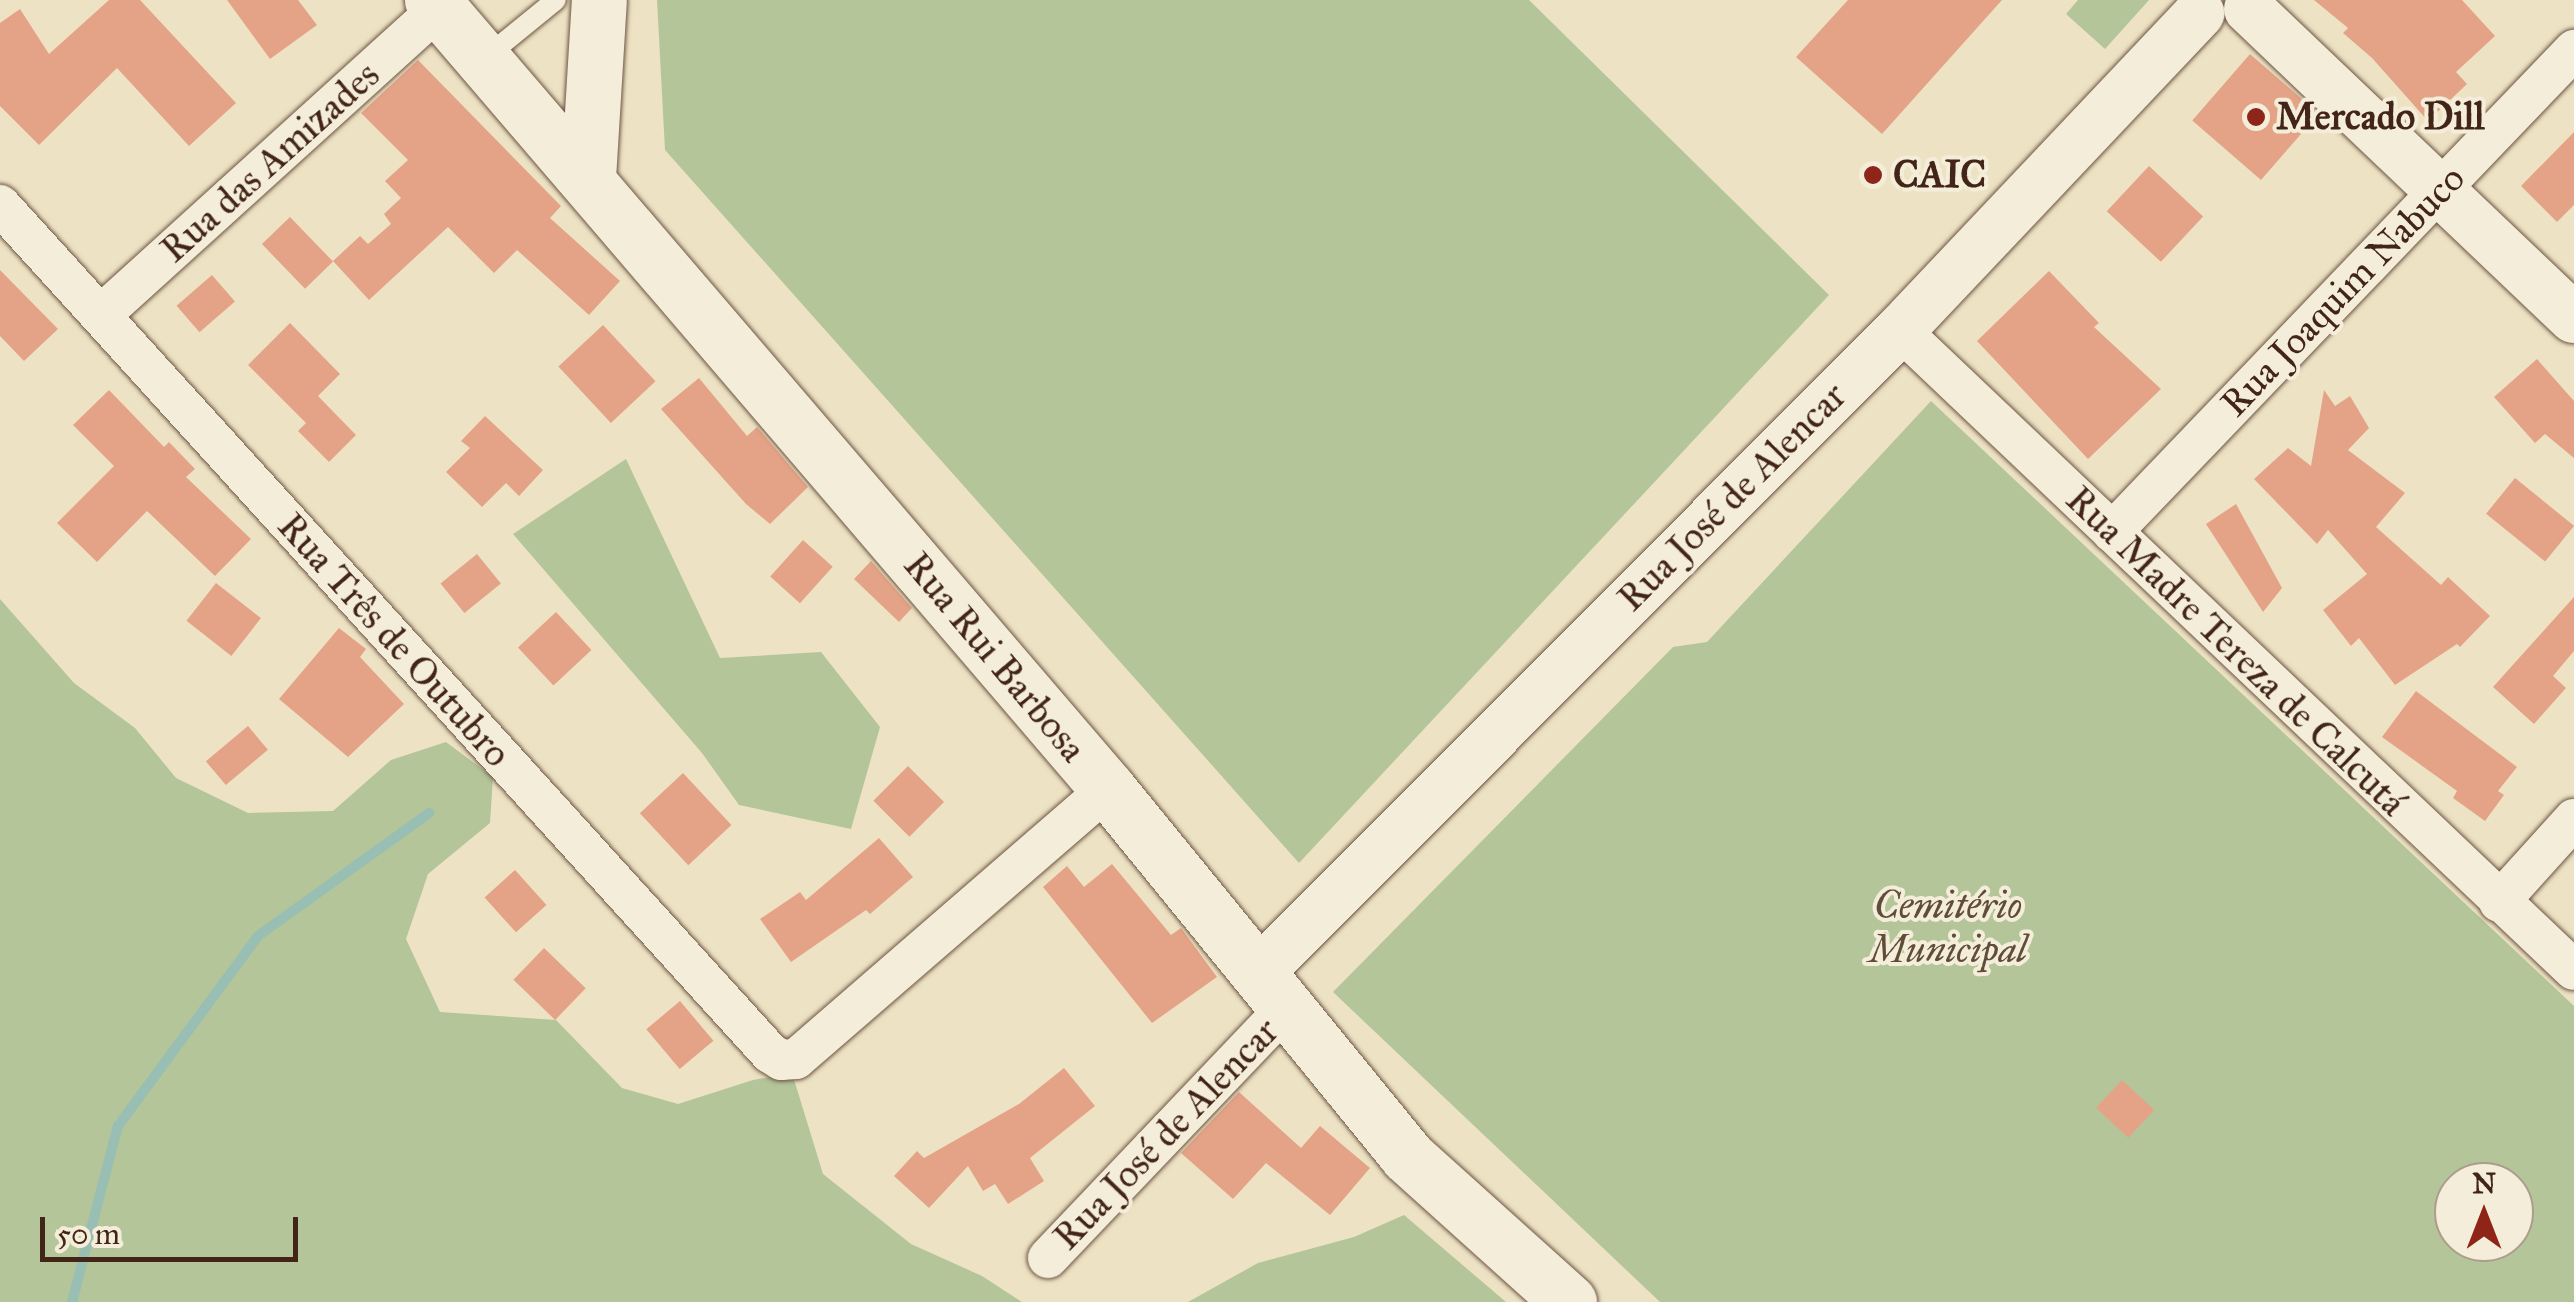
<!DOCTYPE html>
<meta charset="utf-8">
<style>
body{margin:0}
#map{position:relative;width:2574px;height:1302px;overflow:hidden;background:#ede3c4;font-family:"IM FELL Great Primer",serif}
div>[style]{position:absolute}
.green>*{inset:0;background:#b3c599}
.stream>*{height:10px;margin:-5px;padding:0 5px;transform-origin:5px;border-radius:5px;background:#99beb3}
.building>*{inset:0;background:#e4a386;transform-origin:0 0}
.roads{filter:drop-shadow(0 0 2px #6e5443) drop-shadow(0 0 2px #6e5443)}
.service>*{height:20px;margin:-10px;padding:0 10px;transform-origin:10px;border-radius:10px;background:#f3edd9}
.minor>*{height:40px;margin:-20px;padding:0 20px;transform-origin:20px;border-radius:20px;background:#f3edd9}
.tertiary>*{height:50px;margin:-25px;padding:0 25px;transform-origin:25px;border-radius:25px;background:#f3edd9}
.secondary>*{height:55px;margin:-27.5px;padding:0 27.5px;transform-origin:27.5px;border-radius:27.5px;background:#f3edd9}
.dots>*{width:28px;height:28px;translate:-50% -50%;box-sizing:border-box;border:5px solid #f3edd9;border-radius:50%}
span{translate:-50% -50%;white-space:nowrap;text-align:center;line-height:1.15;-webkit-text-stroke:8px #f3edd9;paint-order:stroke}
.poi-label{font-size:38px;color:#432518;font-weight:700}
.left{translate:0 -50%;text-align:left}
.street-label{font-size:38px;color:#432518}
.park-label{font-size:38px;color:#5f4d38;font-style:italic}
.north{position:absolute;left:2434px;top:1162px;width:100px;height:100px;box-sizing:border-box;background:#f3edd9;border:2px solid #ad9d8c;border-radius:50%;rotate:0deg;font-size:28px;font-weight:700;line-height:40px;text-align:center;color:#432518}
.north::after{content:'';display:block;margin:auto;width:35px;height:45px;background:#8f2418;clip-path:polygon(50% 0,100% 100%,50% 72%,0 100%)}
.scale{position:absolute;left:40px;top:1217px;width:258px;height:45px;box-sizing:border-box;border:5px solid #432518;border-top:0;padding-left:12px;font-size:30px;line-height:35px;white-space:nowrap;color:#432518;-webkit-text-stroke:8px #f3edd9;paint-order:stroke}
</style>
<div id="map">
<div class="green">
<i style="clip-path:polygon(657px 0,1529px 0,1829px 295px,1299px 863px,665px 150px)"></i>
<i style="clip-path:polygon(2078px 0,2149px 0,2105px 49px,2066px 14px)"></i>
<i style="clip-path:polygon(evenodd,1931px 401px,2574px 1006px,2574px 1302px,1660px 1302px,1333px 992px,1673px 647px,1707px 642px,1931px 401px,2454px 1182px,2514px 1182px,2514px 1242px,2454px 1242px,2454px 1182px)"></i>
<i style="clip-path:polygon(626px 459px,720px 658px,821px 652px,880px 727px,851px 829px,739px 805px,702px 753px,513px 534px)"></i>
<i style="clip-path:polygon(0 599px,74px 683px,135px 728px,176px 778px,248px 813px,333px 811px,391px 760px,446px 742px,493px 777px,490px 823px,428px 874px,406px 939px,440px 1012px,556px 1020px,622px 1088px,678px 1104px,753px 1080px,792px 1073px,823px 1174px,911px 1244px,982px 1276px,1022px 1302px,0 1302px)"></i>
<i style="clip-path:polygon(1404px 1215px,1506px 1302px,1188px 1302px,1258px 1263px,1354px 1237px)"></i>
</div>
<div class="stream">
<i style="left:72px;top:1302px;width:182px;rotate:-75.4deg"></i>
<i style="left:118px;top:1126px;width:236px;rotate:-53.6deg"></i>
<i style="left:258px;top:936px;width:211px;rotate:-35.7deg"></i>
</div>
<div class="building">
<i style="clip-path:polygon(109px 0,140px 0,236px 103px,189px 146px,117px 68px,39px 145px,0 106px,0 23px,20px 9px,49px 54px)"></i>
<i style="clip-path:polygon(227px 0,298px 0,317px 25px,270px 59px)"></i>
<i style="clip-path:polygon(1848px 0,2002px 0,1882px 134px,1796px 57px)"></i>
<i style="clip-path:polygon(2314px 0,2462px 0,2495px 36px,2456px 72px,2467px 84px,2428px 121px,2372px 58px,2343px 33px,2348px 28px)"></i>
<i style="left:2250px;top:54px;width:91px;height:88px;rotate:41deg"></i>
<i style="clip-path:polygon(418px 60px,561px 206px,550px 218px,620px 281px,589px 315px,517px 250px,494px 273px,448px 227px,369px 300px,333px 261px,360px 236px,368px 244px,391px 224px,384px 214px,401px 198px,385px 181px,408px 160px,361px 113px)"></i>
<i style="clip-path:polygon(2574px 132px,2574px 205px,2557px 222px,2521px 186px)"></i>
<i style="left:2149px;top:166px;width:74px;height:62px;rotate:43deg"></i>
<i style="left:290px;top:217px;width:62px;height:39px;rotate:46deg"></i>
<i style="clip-path:polygon(0 270px,58px 329px,24px 361px,0 336px)"></i>
<i style="clip-path:polygon(2049px 271px,2099px 323px,2094px 327px,2161px 389px,2088px 459px,1977px 341px)"></i>
<i style="left:212px;top:275px;width:35px;height:47px;rotate:49deg"></i>
<i style="clip-path:polygon(290px 323px,340px 374px,318px 396px,356px 435px,329px 462px,298px 431px,306px 423px,248px 365px)"></i>
<i style="left:603px;top:325px;width:77px;height:61px;rotate:47deg"></i>
<i style="clip-path:polygon(2537px 359px,2574px 401px,2574px 458px,2545px 434px,2535px 443px,2494px 397px)"></i>
<i style="clip-path:polygon(699px 378px,747px 436px,757px 427px,808px 487px,770px 524px,746px 504px,661px 409px)"></i>
<i style="clip-path:polygon(109px 390px,164px 447px,169px 442px,195px 469px,186px 477px,251px 539px,215px 576px,147px 511px,97px 562px,57px 523px,114px 466px,73px 425px)"></i>
<i style="clip-path:polygon(2324px 390px,2335px 406px,2350px 396px,2369px 428px,2348px 450px,2405px 493px,2376px 527px,2441px 585px,2448px 577px,2490px 616px,2460px 647px,2457px 644px,2395px 685px,2359px 638px,2351px 646px,2323px 610px,2367px 574px,2328px 530px,2317px 544px,2254px 479px,2288px 448px,2311px 466px)"></i>
<i style="clip-path:polygon(485px 416px,543px 470px,519px 496px,506px 483px,482px 507px,446px 472px,470px 448px,461px 441px)"></i>
<i style="left:2515px;top:478px;width:76px;height:46px;rotate:39deg"></i>
<i style="clip-path:polygon(2236px 504px,2282px 588px,2263px 612px,2206px 524px)"></i>
<i style="left:803px;top:540px;width:40px;height:49px;rotate:42deg"></i>
<i style="left:477px;top:554px;width:38px;height:47px;rotate:51deg"></i>
<i style="clip-path:polygon(871px 561px,912px 608px,899px 622px,854px 579px)"></i>
<i style="left:216px;top:583px;width:57px;height:48px;rotate:38deg"></i>
<i style="clip-path:polygon(2574px 597px,2574px 651px,2553px 676px,2566px 688px,2534px 724px,2493px 687px)"></i>
<i style="left:556px;top:612px;width:52px;height:52px;rotate:47deg"></i>
<i style="clip-path:polygon(339px 628px,366px 649px,360px 657px,404px 704px,348px 757px,279px 699px)"></i>
<i style="clip-path:polygon(2416px 691px,2517px 767px,2498px 791px,2504px 795px,2485px 821px,2453px 798px,2457px 791px,2382px 737px)"></i>
<i style="left:248px;top:726px;width:31px;height:55px;rotate:50deg"></i>
<i style="left:908px;top:766px;width:51px;height:49px;rotate:45deg"></i>
<i style="left:683px;top:773px;width:71px;height:59px;rotate:47deg"></i>
<i style="clip-path:polygon(879px 838px,913px 877px,870px 914px,866px 910px,791px 962px,760px 919px,800px 892px,806px 900px)"></i>
<i style="clip-path:polygon(1112px 864px,1171px 935px,1181px 928px,1217px 977px,1152px 1023px,1043px 887px,1067px 866px,1084px 887px)"></i>
<i style="left:515px;top:870px;width:47px;height:41px;rotate:48deg"></i>
<i style="left:544px;top:948px;width:58px;height:44px;rotate:44deg"></i>
<i style="left:680px;top:1001px;width:52px;height:44px;rotate:50deg"></i>
<i style="clip-path:polygon(1064px 1068px,1095px 1106px,1030px 1158px,1044px 1181px,1008px 1204px,995px 1184px,983px 1191px,968px 1166px,929px 1208px,894px 1176px,917px 1151px,924px 1158px,1019px 1104px)"></i>
<i style="left:2122px;top:1080px;width:44px;height:38px;rotate:43deg"></i>
<i style="clip-path:polygon(1239px 1092px,1301px 1148px,1320px 1126px,1370px 1168px,1330px 1215px,1266px 1163px,1233px 1199px,1181px 1153px)"></i>
</div>
<div class="roads">
<div class="service">
<i style="left:486px;top:57px;width:90px;rotate:-39.2deg"></i>
</div>
<div class="minor">
<i style="left:0;top:205px;width:1145px;rotate:47.76deg"></i>
<i style="left:770px;top:1053px;width:13px;rotate:32deg"></i>
<i style="left:781px;top:1060px;width:15px;rotate:-4deg"></i>
<i style="left:796px;top:1059px;width:413px;rotate:-40.9deg"></i>
<i style="left:101px;top:315px;width:457px;rotate:-42.2deg"></i>
<i style="left:1900px;top:330px;width:929px;rotate:43.52deg"></i>
<i style="left:2112px;top:532px;width:668px;rotate:-46.21deg"></i>
<i style="left:2499px;top:902px;width:112px;rotate:-47.9deg"></i>
<i style="left:1048px;top:1258px;width:344px;rotate:-46.4deg"></i>
</div>
<div class="tertiary">
<i style="left:2249px;top:9px;width:448px;rotate:43.6deg"></i>
<i style="left:1257px;top:974px;width:910px;rotate:-45.04deg"></i>
<i style="left:1900px;top:330px;width:436px;rotate:-46.6deg"></i>
</div>
<div class="secondary">
<i style="left:432px;top:0;width:1039px;rotate:49.41deg"></i>
<i style="left:1108px;top:789px;width:473px;rotate:50.8deg"></i>
<i style="left:1407px;top:1156px;width:218px;rotate:42deg"></i>
<i style="left:588px;top:178px;width:178px;rotate:-86.5deg"></i>
</div>
</div>
<div class="dots">
<i style="left:2256px;top:117px;background:#8f2418"></i>
<i style="left:1873px;top:175px;background:#8f2418"></i>
</div>
<div class="poi-label">
<span class="left" style="left:2276px;top:117px">Mercado Dill</span>
<span class="left" style="left:1893px;top:175px">CAIC</span>
</div>
<div class="street-label">
<span style="left:270px;top:162px;rotate:-42deg">Rua das Amizades</span>
<span style="left:2343px;top:291px;rotate:-46deg">Rua Joaquim Nabuco</span>
<span style="left:1732px;top:497px;rotate:-45deg">Rua José de Alencar</span>
<span style="left:394px;top:640px;rotate:48deg">Rua Três de Outubro</span>
<span style="left:2236px;top:651px;rotate:44deg">Rua Madre Tereza de Calcutá</span>
<span style="left:995px;top:657px;rotate:50deg">Rua Rui Barbosa</span>
<span style="left:1166px;top:1134px;rotate:-46deg">Rua José de Alencar</span>
</div>
<div class="park-label">
<span style="left:1948px;top:928px">Cemitério<br>Municipal</span>
</div>
<div class="north">N</div>
<div class="scale">50 m</div>
</div>
